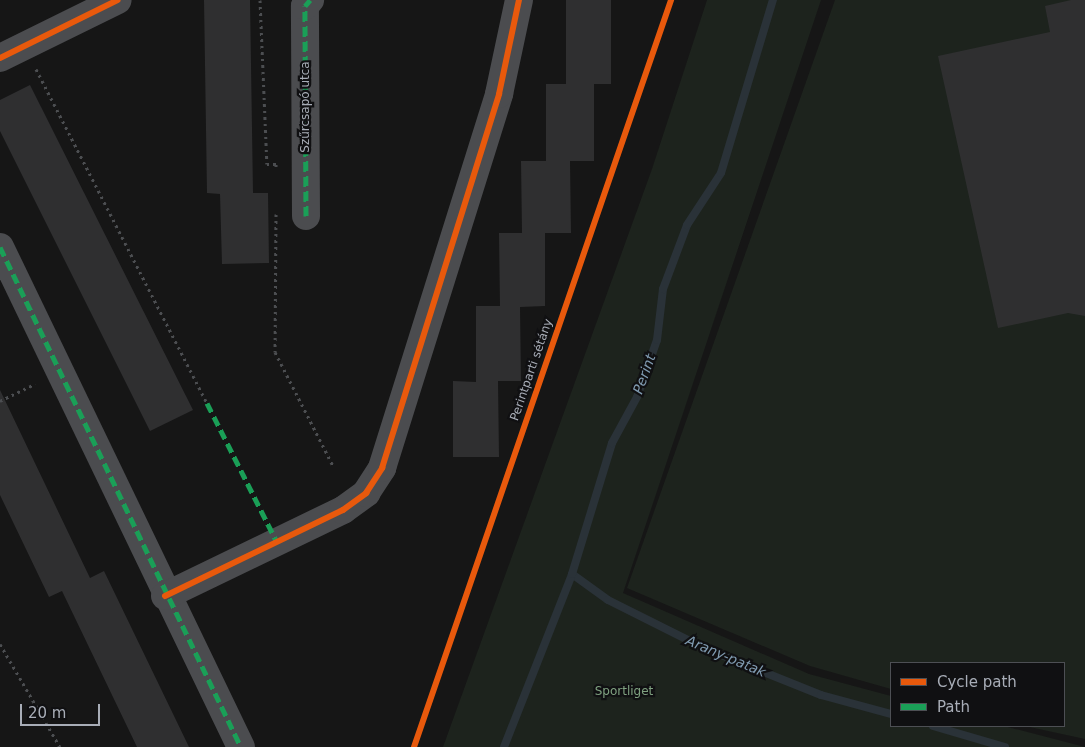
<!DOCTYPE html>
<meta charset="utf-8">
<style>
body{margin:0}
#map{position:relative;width:1085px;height:747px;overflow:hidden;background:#161616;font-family:"DejaVu Sans",sans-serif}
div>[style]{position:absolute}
.green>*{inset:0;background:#1d231d}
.stream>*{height:8px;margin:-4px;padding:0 4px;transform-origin:4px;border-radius:4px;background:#2a3238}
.building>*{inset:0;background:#2f2f30}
.path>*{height:3px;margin-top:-1.5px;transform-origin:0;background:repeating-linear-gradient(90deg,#4c4e51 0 2.5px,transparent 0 6.5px)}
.minor>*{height:28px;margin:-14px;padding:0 14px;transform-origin:14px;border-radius:14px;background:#4b4c4f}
.quiet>*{height:5px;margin-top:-2.5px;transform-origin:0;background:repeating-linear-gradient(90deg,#1a9f57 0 10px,transparent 0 15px)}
.cycleway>*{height:6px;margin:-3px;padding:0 3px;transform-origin:3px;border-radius:3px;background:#e8590c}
span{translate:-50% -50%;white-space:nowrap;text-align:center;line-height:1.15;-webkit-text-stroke:4.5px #101012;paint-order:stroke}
.street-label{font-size:12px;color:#a8adb7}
.park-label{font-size:12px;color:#7fa180}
.water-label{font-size:14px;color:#809bb1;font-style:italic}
.legend{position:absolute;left:890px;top:662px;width:175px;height:65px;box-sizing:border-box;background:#101012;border:1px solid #4d4f54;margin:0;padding:6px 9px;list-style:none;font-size:15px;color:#a8adb7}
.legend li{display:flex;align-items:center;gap:10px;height:25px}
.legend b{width:25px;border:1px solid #4d4f54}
.scale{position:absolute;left:20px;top:704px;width:80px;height:22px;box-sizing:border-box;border:2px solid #a8adb7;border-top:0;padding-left:6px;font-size:15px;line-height:18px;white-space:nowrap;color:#a8adb7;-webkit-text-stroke:4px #101012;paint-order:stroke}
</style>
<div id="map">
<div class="green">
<i style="clip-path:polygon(707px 0,821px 0,623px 593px,809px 674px,891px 696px,891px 726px,1004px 726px,1085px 747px,443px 747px,652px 169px)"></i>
<i style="clip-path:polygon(835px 0,1085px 0,1085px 739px,1025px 726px,1064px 726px,1064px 663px,891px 663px,891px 689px,810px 666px,627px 588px)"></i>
</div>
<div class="stream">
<i style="left:572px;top:574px;width:44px;rotate:35.8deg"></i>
<i style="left:608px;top:600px;width:107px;rotate:26.6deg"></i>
<i style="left:704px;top:648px;width:126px;rotate:21.9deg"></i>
<i style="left:821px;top:695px;width:73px;rotate:15.2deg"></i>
<i style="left:933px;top:726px;width:75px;rotate:16.3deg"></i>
<i style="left:504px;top:747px;width:186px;rotate:-68.5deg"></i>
<i style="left:572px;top:574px;width:137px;rotate:-73deg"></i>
<i style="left:612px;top:443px;width:52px;rotate:-61.5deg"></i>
<i style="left:637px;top:397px;width:60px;rotate:-70.7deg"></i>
<i style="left:657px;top:340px;width:51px;rotate:-83.3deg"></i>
<i style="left:663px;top:289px;width:68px;rotate:-69.4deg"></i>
<i style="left:687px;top:225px;width:62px;rotate:-56.8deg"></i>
<i style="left:721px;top:173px;width:181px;rotate:-73.3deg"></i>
</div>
<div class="building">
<i style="clip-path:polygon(204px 0,250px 0,253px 193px,268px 193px,269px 263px,222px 264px,220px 194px,207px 193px)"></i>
<i style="clip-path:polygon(566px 0,611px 0,611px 84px,594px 84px,594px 161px,570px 161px,571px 233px,545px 233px,545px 306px,520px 307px,521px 381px,498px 381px,499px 457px,453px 457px,453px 381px,476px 382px,476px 306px,500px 306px,499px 233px,522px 233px,521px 161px,546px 161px,546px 84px,566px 84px)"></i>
<i style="clip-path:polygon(1071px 0,1085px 0,1085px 316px,1068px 313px,998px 328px,938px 56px,1050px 32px,1045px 6px)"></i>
<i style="clip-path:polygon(30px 85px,193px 410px,150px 431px,0 131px,0 100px)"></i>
<i style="clip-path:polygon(0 390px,90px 578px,104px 571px,189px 747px,137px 747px,62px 591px,49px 597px,0 495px)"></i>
</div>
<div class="path">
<i style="left:260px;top:0;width:164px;rotate:87.6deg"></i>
<i style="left:267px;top:164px;width:9px"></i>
<i style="left:276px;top:164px;width:4px;rotate:90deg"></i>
<i style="left:36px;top:69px;width:375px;rotate:62.9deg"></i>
<i style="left:276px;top:214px;width:138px;rotate:90.4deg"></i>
<i style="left:275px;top:352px;width:128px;rotate:63deg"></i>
<i style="left:0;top:401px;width:39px;rotate:-26deg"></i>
<i style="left:0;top:644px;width:119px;rotate:59.8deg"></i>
</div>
<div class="minor">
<i style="left:0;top:58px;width:131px;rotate:-26.2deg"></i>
<i style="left:306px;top:216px;width:210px;rotate:-90.3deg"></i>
<i style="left:305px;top:6px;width:8px;rotate:-50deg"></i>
<i style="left:0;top:247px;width:555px;rotate:64.27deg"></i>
<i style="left:165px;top:596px;width:198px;rotate:-25.8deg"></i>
<i style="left:343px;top:510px;width:29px;rotate:-36deg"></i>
<i style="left:366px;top:493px;width:30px;rotate:-57deg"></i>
<i style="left:382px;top:468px;width:392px;rotate:-72.6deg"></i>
<i style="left:499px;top:94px;width:96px;rotate:-78deg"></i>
</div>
<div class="quiet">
<i style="left:306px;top:216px;width:210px;rotate:-90.3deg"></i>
<i style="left:305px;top:6px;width:8px;rotate:-50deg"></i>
<i style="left:0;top:247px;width:555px;rotate:64.27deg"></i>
<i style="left:207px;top:403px;width:156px;rotate:63.3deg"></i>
</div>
<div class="cycleway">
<i style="left:0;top:58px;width:131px;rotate:-26.2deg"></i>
<i style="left:165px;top:596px;width:198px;rotate:-25.8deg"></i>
<i style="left:343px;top:510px;width:29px;rotate:-36deg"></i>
<i style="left:366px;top:493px;width:30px;rotate:-57deg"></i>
<i style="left:382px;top:468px;width:392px;rotate:-72.6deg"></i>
<i style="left:499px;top:94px;width:96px;rotate:-78deg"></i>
<i style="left:414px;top:747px;width:790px;rotate:-71.01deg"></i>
</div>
<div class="street-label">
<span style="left:306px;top:107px;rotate:-90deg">Szűrcsapó utca</span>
<span style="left:532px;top:370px;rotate:-71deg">Perintparti sétány</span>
</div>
<div class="park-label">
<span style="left:624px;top:692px">Sportliget</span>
</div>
<div class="water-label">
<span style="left:644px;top:374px;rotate:-70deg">Perint</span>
<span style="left:726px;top:656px;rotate:23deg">Arany-patak</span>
</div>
<ul class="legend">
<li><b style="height:6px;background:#e8590c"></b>Cycle path</li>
<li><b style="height:6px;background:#1a9f57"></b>Path</li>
</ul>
<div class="scale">20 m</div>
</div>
